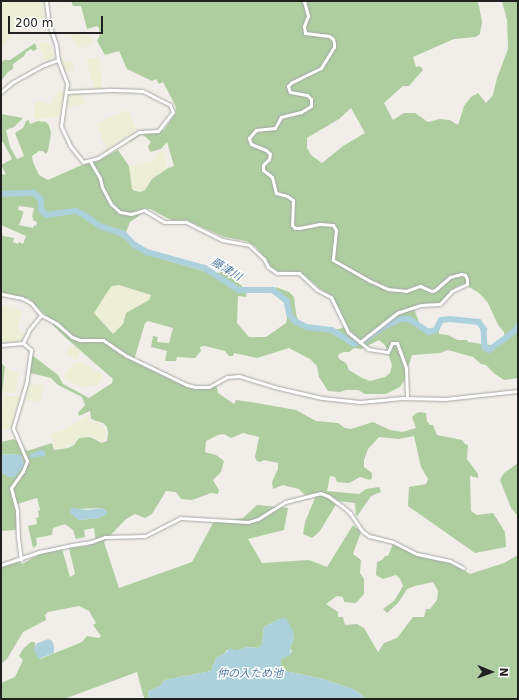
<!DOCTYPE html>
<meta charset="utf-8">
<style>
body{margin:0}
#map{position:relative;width:519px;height:700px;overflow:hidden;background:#f1eee9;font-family:"DejaVu Sans","Noto Sans JP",sans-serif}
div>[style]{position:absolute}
.farmland>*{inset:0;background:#eceed6;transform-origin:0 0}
.forest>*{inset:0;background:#aecea0}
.water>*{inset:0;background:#acd1dc}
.river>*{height:5.5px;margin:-2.75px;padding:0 2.75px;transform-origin:2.75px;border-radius:2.75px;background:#acd1dc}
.roads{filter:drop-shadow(0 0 1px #a5a5a5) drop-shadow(0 0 1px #a5a5a5)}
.minor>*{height:3px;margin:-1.5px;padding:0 1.5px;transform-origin:1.5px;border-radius:1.5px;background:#fff}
span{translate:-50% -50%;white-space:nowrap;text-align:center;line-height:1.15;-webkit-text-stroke:3px #fff;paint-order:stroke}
.water-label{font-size:11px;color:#4f7aa5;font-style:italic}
.frame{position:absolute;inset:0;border:2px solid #212121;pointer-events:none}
.north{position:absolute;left:471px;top:652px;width:40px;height:40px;-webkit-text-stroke:3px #fff;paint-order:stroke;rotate:91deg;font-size:11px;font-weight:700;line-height:16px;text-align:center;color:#212121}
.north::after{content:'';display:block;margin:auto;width:14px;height:18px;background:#212121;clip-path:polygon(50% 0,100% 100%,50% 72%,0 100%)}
.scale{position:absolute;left:8px;top:16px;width:95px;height:18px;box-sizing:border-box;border:2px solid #212121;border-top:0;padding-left:5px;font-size:12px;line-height:14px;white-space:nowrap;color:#212121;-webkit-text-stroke:3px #fff;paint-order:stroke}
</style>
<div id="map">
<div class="farmland">
<i style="clip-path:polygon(1px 1px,43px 1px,44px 18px,35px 20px,15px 30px,1px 49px)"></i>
<i style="clip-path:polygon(74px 33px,81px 36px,87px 34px,93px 40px,92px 43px,83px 49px,81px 47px,76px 46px,70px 34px)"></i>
<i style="clip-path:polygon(48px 41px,54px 54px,55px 59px,45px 62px,38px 44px)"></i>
<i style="clip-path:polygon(99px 57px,102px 88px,97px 89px,94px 88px,86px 59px)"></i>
<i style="clip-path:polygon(60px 59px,73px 62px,75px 69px,66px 73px)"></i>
<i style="clip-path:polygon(59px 91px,65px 92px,59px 117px,34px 119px,35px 102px,41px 102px,51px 105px,55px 93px,58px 94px)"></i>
<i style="clip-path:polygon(81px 93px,85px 104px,67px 106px,69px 94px)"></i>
<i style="clip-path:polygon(128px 110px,137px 130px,107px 150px,96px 123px)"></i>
<i style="clip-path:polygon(163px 150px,168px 168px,152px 179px,145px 190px,141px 192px,132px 189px,129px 166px,156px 160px,155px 155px)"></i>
<i style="clip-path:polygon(119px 285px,151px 295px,149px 300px,125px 314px,123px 324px,113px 334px,94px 313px,108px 291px,112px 286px)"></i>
<i style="clip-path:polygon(3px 305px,23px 311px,17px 328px,25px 334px,21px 342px,1px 342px,1px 311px)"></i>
<i style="left:70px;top:345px;width:13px;height:10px;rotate:29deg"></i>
<i style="clip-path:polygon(75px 362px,80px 362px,102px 374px,103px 376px,98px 385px,83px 387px,66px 380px,64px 375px)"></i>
<i style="clip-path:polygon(5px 367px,18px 373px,15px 393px,3px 393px)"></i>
<i style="clip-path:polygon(28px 383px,44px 386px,40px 402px,24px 400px)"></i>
<i style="clip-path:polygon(4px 395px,20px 397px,11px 429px,1px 430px,1px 407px,3px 406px)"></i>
<i style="clip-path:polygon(89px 415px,89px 421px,99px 423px,104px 427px,106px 431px,104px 442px,102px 442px,90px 436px,79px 438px,68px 447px,55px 449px,50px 434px,63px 430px)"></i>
</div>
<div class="forest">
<i style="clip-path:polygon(evenodd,71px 1px,477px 1px,479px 6px,482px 22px,480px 34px,476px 37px,454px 39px,413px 57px,416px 67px,420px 66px,423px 70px,409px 86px,403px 86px,384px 103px,393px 120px,404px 113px,415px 113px,428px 122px,440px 119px,450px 120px,458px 125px,464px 106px,471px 97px,478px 93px,486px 103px,493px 95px,497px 78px,508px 49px,507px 20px,502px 1px,518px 1px,518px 378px,504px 380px,495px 374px,486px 365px,481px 364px,473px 357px,448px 350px,440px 353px,412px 355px,404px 381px,400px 387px,386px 394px,365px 394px,358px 390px,346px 390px,340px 392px,328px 391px,319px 377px,317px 366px,310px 359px,289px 348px,257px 358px,234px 353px,233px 356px,229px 356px,225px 351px,205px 346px,200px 347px,201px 351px,195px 358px,177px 357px,176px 361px,165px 361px,167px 351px,151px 347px,153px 336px,158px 337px,157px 342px,169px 343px,173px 328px,148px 321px,145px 323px,134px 360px,190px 388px,209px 389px,216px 384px,218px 393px,234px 404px,236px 400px,251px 402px,296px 410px,316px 421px,338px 423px,345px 428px,351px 429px,373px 422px,390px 430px,402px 432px,416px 428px,412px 417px,415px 414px,419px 412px,426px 413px,427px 421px,430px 425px,433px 425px,437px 435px,462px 440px,465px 444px,468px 445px,467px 459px,478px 474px,478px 478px,470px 476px,471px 511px,477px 515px,493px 513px,505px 532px,506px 547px,475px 553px,408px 506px,409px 487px,426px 484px,428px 479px,421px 467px,414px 436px,399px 439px,379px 437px,368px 449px,364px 460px,364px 467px,372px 473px,372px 478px,370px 480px,360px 477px,349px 483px,337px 482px,335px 477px,330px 476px,327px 491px,359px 494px,366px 489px,379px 487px,381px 492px,371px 496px,358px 515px,356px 516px,355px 503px,338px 501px,320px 531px,312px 538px,303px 534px,305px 522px,317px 493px,305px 495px,299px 489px,283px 485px,273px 489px,272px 482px,278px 469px,278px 463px,264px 460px,260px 462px,257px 461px,255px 457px,259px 437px,243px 433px,231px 438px,224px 434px,218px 435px,206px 441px,205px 452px,216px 455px,224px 461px,221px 472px,213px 480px,219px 490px,218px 494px,211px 493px,192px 500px,181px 499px,176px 492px,166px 491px,152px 514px,145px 518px,135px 514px,126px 519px,104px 542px,119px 588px,192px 562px,213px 523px,243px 518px,257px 505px,288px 508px,284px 530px,248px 539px,262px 563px,309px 560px,327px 567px,353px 525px,361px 532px,353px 554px,361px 560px,360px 573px,364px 579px,364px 594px,356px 603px,344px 602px,343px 597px,337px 596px,326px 604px,338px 612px,338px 617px,343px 617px,345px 625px,357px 624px,364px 628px,378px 652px,384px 643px,397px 638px,413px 617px,424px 617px,426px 609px,430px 609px,437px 600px,438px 591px,433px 582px,415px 586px,407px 589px,398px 603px,387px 613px,383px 609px,394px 601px,403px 586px,400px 579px,396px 575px,383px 579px,376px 575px,377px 562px,382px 560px,385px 556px,388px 556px,393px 544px,431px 559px,450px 561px,470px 574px,504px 563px,518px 555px,518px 699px,366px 699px,355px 690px,323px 679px,285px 671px,281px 665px,281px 659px,292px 652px,290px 648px,294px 638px,280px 619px,264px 627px,262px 645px,258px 648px,248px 647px,238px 650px,227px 650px,224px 654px,216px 658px,211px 671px,165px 680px,160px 686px,148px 691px,149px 699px,145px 699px,143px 695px,137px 672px,64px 699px,1px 699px,1px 683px,15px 677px,23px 660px,19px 656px,23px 649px,31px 642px,35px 642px,35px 646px,40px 659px,82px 642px,87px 636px,99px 638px,101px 636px,93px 625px,96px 623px,89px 611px,79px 606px,48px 612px,45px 615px,46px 620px,23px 632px,7px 659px,1px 664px,1px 577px,2px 577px,1px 567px,19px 562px,22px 564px,40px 554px,62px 549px,70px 577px,75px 574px,69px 548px,87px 546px,96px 542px,94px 528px,84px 530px,85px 537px,76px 539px,73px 530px,65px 524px,53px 528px,52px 535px,36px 538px,37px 545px,33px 548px,28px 526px,37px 524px,36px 518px,39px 517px,38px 511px,40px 510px,37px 498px,14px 505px,16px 511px,16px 530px,1px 531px,1px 472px,24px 466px,21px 455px,1px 454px,1px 442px,14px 439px,27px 451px,52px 443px,54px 450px,68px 448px,74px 445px,79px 438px,90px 437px,102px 443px,107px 441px,108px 433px,107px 427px,103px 423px,91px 419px,90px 411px,79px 416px,78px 413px,85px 405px,82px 397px,58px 385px,51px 378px,30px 373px,29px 364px,32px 355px,58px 375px,63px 384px,89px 398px,112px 383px,113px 379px,66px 338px,53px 325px,55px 321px,45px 315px,29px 299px,1px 292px,1px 234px,3px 236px,14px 238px,13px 242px,18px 244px,19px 242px,23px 244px,26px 236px,1px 225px,1px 175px,6px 174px,1px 165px,12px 159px,3px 142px,1px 142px,1px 114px,23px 118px,14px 127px,6px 130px,10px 147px,17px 159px,24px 156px,15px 133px,23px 128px,26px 121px,29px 120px,30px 124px,38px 121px,46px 122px,49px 125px,51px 133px,48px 151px,46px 154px,43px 151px,39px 151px,32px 156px,33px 162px,39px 175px,48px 180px,82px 165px,98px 161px,118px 150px,129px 166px,132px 189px,135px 191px,141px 192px,145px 190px,152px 179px,168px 168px,174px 166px,167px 142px,161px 149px,150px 152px,148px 146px,151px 142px,142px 134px,130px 142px,128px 141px,138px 133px,164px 130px,175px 114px,176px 107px,163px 82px,159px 84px,156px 79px,152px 81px,127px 69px,119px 51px,105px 55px,97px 41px,100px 35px,99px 28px,97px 26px,87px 29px,81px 6px,73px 6px,71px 1px,351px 108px,365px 133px,343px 146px,322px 163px,311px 155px,307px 148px,307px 138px,339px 119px,351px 108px,71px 1px,19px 206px,34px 208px,32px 217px,33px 217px,33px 220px,37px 222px,36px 226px,34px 225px,33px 228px,19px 225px,23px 214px,23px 211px,18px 210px,19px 206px,71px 1px,145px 209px,150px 209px,171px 220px,186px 220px,224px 237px,246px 241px,255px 246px,272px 268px,277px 271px,301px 272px,319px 288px,332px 296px,346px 326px,339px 329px,310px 329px,300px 326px,296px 314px,294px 297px,289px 292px,276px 287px,278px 296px,285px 301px,287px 318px,286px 323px,266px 337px,249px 337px,237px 323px,238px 296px,246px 297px,247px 291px,229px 274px,224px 271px,218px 273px,207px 272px,148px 255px,134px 246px,124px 237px,130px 222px,139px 216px,145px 209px,71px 1px,464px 284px,479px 293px,488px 303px,498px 325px,504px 332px,505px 341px,498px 346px,468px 342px,467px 340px,458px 340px,448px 335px,439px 334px,439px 328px,426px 329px,420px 325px,413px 306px,429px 303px,440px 303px,456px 287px,464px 284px,71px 1px,119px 285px,151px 295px,149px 300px,126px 313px,123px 324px,113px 334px,94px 313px,108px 291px,112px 286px,119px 285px,71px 1px,379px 340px,385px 345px,392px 365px,390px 373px,385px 377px,370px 381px,362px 378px,349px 370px,346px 363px,339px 359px,338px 355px,343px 352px,349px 352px,354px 348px,361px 349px,379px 340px,71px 1px,101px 508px,107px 511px,107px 513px,99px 518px,79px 520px,77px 509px,101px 508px)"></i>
<i style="clip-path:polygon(35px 43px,37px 49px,33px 51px,31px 49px,26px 52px,24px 56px,13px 64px,13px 69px,8px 72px,1px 81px,1px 63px,4px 60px,10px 60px)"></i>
<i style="clip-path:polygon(1px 362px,5px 367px,1px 404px)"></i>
<i style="clip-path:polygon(518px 463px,518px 516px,511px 508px,500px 480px,504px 473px)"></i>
</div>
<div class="water">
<i style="clip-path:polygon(40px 450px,45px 451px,45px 456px,30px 458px,30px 454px)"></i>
<i style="clip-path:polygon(1px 454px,21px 455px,24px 466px,15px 477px,8px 477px,1px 472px)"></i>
<i style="clip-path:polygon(71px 508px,88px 510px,101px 508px,107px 511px,107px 514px,99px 518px,79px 520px,70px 513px)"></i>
<i style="clip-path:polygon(286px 618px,293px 631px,294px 638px,290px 648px,291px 655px,281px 659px,281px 665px,285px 671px,323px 679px,355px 690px,366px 699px,149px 699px,148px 691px,160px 686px,165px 680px,211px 671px,216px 658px,224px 654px,230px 648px,234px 650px,238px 650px,248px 647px,258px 648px,262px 645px,264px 627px,280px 619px)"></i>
<i style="clip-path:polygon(48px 639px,52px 641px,54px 646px,54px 653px,38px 659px,34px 650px,36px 644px)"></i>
</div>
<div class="river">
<i style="left:1px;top:194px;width:33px;rotate:-2deg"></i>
<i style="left:34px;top:193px;width:9px;rotate:41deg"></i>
<i style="left:41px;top:199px;width:11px;rotate:85deg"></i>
<i style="left:42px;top:210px;width:6px;rotate:51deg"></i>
<i style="left:46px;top:215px;width:30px;rotate:-8deg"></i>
<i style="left:76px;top:211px;width:8px;rotate:23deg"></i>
<i style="left:83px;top:214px;width:21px;rotate:35deg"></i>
<i style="left:100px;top:226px;width:25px;rotate:18deg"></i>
<i style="left:124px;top:234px;width:16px;rotate:45deg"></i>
<i style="left:135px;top:245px;width:14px;rotate:30deg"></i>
<i style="left:147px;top:252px;width:60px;rotate:15.4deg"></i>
<i style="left:205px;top:268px;width:40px;rotate:32.9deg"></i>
<i style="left:239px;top:290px;width:34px"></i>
<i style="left:273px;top:290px;width:18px;rotate:38deg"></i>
<i style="left:287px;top:301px;width:14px;rotate:78deg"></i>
<i style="left:290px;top:315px;width:8px;rotate:50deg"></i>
<i style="left:295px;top:321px;width:13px;rotate:27deg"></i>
<i style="left:307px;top:327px;width:25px;rotate:7deg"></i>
<i style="left:332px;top:330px;width:26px;rotate:32deg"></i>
<i style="left:354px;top:344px;width:10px;rotate:-17deg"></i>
<i style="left:364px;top:341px;width:24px;rotate:-36deg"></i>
<i style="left:383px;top:327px;width:20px;rotate:-24deg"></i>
<i style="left:401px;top:319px;width:8px"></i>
<i style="left:409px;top:319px;width:24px;rotate:33deg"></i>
<i style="left:429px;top:332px;width:7px;rotate:-16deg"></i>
<i style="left:436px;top:330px;width:11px;rotate:-63deg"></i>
<i style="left:441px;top:320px;width:9px;rotate:-6deg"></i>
<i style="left:450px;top:319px;width:29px;rotate:6deg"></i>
<i style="left:479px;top:322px;width:9px;rotate:54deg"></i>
<i style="left:484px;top:329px;width:18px;rotate:87deg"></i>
<i style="left:485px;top:347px;width:5px;rotate:37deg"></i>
<i style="left:489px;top:350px;width:31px;rotate:-36deg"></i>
<i style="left:514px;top:332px;width:7px;rotate:-56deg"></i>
</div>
<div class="roads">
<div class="minor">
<i style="left:46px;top:1px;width:23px;rotate:83deg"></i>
<i style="left:49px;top:24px;width:21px;rotate:71deg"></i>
<i style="left:56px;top:44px;width:16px;rotate:83deg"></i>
<i style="left:58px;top:60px;width:26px;rotate:69deg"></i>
<i style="left:67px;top:84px;width:42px;rotate:98.1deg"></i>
<i style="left:61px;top:126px;width:23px;rotate:65deg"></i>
<i style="left:71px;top:147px;width:19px;rotate:51deg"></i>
<i style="left:83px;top:162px;width:16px;rotate:-15deg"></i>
<i style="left:98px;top:158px;width:49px;rotate:-32.4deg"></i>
<i style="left:139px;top:132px;width:19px;rotate:-3deg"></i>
<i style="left:158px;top:131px;width:24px;rotate:-52deg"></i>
<i style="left:173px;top:112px;width:8px;rotate:-113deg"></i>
<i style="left:170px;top:105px;width:31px;rotate:-153deg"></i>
<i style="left:142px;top:91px;width:33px;rotate:-178deg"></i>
<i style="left:109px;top:90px;width:42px;rotate:177.3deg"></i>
<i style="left:304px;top:1px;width:16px;rotate:75deg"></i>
<i style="left:308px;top:16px;width:11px;rotate:112deg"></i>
<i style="left:304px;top:26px;width:7px;rotate:82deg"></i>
<i style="left:305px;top:33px;width:24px;rotate:7deg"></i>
<i style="left:329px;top:36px;width:5px;rotate:37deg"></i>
<i style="left:333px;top:39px;width:4px;rotate:76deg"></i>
<i style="left:334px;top:43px;width:4px;rotate:90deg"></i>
<i style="left:334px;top:47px;width:25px;rotate:122deg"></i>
<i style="left:321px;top:68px;width:32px;rotate:154deg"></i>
<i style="left:292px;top:82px;width:6px;rotate:135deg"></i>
<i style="left:288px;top:86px;width:6px;rotate:72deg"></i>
<i style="left:290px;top:92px;width:17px;rotate:10deg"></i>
<i style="left:307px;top:95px;width:6px;rotate:45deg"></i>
<i style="left:311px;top:99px;width:7px;rotate:90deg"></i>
<i style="left:311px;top:106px;width:12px;rotate:149deg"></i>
<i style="left:301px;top:112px;width:21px;rotate:166deg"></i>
<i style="left:281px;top:117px;width:13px;rotate:119deg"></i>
<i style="left:275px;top:128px;width:19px;rotate:174deg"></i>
<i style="left:256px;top:130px;width:11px;rotate:131deg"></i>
<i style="left:249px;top:138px;width:6px;rotate:72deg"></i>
<i style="left:251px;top:144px;width:16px;rotate:22deg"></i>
<i style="left:266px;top:150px;width:6px;rotate:45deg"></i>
<i style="left:270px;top:154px;width:5px;rotate:101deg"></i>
<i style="left:269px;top:159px;width:8px;rotate:135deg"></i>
<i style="left:263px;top:165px;width:5px;rotate:90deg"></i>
<i style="left:263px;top:170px;width:11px;rotate:38deg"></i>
<i style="left:272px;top:177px;width:16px;rotate:76deg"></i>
<i style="left:276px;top:193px;width:11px;rotate:15deg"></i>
<i style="left:287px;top:196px;width:7px;rotate:34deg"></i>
<i style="left:293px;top:200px;width:25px;rotate:92deg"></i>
<i style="left:292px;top:225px;width:4px;rotate:45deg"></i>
<i style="left:295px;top:228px;width:4px"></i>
<i style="left:299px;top:228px;width:21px;rotate:-11deg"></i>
<i style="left:320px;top:224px;width:13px;rotate:4deg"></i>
<i style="left:333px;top:225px;width:6px;rotate:59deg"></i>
<i style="left:336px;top:230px;width:30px;rotate:96deg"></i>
<i style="left:333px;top:260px;width:43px;rotate:29.6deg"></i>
<i style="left:370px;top:281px;width:20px;rotate:24deg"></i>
<i style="left:388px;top:289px;width:18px;rotate:6deg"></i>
<i style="left:406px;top:291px;width:15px;rotate:-20deg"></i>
<i style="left:420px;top:286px;width:13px;rotate:23deg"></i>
<i style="left:432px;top:291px;width:3px;rotate:-18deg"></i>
<i style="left:435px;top:290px;width:20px;rotate:-41deg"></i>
<i style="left:450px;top:277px;width:11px;rotate:-15deg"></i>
<i style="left:461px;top:274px;width:4px;rotate:14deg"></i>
<i style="left:465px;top:275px;width:4px;rotate:63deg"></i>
<i style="left:467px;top:279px;width:5px;rotate:90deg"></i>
<i style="left:467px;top:284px;width:17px;rotate:155deg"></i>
<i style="left:452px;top:291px;width:18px;rotate:133deg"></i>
<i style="left:440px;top:304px;width:19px;rotate:177deg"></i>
<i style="left:421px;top:305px;width:25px;rotate:162deg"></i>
<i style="left:397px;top:313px;width:47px;rotate:141.9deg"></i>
<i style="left:1px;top:92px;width:16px;rotate:-40deg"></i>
<i style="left:13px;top:82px;width:35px;rotate:-29deg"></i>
<i style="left:44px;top:65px;width:15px;rotate:-20deg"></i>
<i style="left:90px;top:161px;width:20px;rotate:60deg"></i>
<i style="left:100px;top:178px;width:9px;rotate:77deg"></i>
<i style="left:102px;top:187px;width:19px;rotate:62deg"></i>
<i style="left:111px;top:204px;width:12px;rotate:42deg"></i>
<i style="left:120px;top:212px;width:11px;rotate:10deg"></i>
<i style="left:131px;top:214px;width:14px;rotate:-17deg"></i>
<i style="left:144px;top:210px;width:23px;rotate:31deg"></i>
<i style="left:164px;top:222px;width:22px"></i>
<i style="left:186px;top:222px;width:40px;rotate:26.6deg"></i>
<i style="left:222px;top:240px;width:27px;rotate:10deg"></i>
<i style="left:249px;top:245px;width:21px;rotate:43deg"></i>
<i style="left:264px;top:259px;width:9px;rotate:63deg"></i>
<i style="left:268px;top:267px;width:11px;rotate:34deg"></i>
<i style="left:277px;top:273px;width:22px"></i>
<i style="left:299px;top:273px;width:25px;rotate:43deg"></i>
<i style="left:317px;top:290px;width:16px;rotate:27deg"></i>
<i style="left:331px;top:297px;width:39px;rotate:64deg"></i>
<i style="left:348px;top:332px;width:26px;rotate:40deg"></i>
<i style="left:368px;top:349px;width:20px;rotate:9deg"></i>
<i style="left:388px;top:352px;width:10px;rotate:-66deg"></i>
<i style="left:392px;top:343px;width:5px"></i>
<i style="left:397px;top:343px;width:27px;rotate:70deg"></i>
<i style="left:406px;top:368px;width:30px;rotate:88deg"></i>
<i style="left:1px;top:294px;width:21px;rotate:11deg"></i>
<i style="left:22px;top:298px;width:10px;rotate:29deg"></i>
<i style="left:31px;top:303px;width:16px;rotate:50deg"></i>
<i style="left:41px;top:315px;width:17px;rotate:28deg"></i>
<i style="left:56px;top:323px;width:21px;rotate:41deg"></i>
<i style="left:72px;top:337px;width:9px;rotate:21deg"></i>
<i style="left:80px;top:340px;width:23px"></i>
<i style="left:103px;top:340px;width:29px;rotate:34deg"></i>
<i style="left:127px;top:356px;width:67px;rotate:25.8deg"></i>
<i style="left:187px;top:385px;width:8px;rotate:14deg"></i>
<i style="left:195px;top:387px;width:14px"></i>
<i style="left:209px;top:387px;width:21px;rotate:-29deg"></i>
<i style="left:227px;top:377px;width:12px;rotate:-5deg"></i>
<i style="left:239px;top:376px;width:37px;rotate:17deg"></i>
<i style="left:274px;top:387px;width:49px;rotate:12.9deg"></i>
<i style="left:322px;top:398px;width:38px;rotate:6deg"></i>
<i style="left:360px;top:402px;width:43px;rotate:-5.3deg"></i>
<i style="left:403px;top:398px;width:42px;rotate:1.4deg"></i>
<i style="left:445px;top:399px;width:73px;rotate:-6.3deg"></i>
<i style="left:23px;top:343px;width:14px;rotate:-65deg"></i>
<i style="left:29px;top:330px;width:19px;rotate:-51deg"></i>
<i style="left:1px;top:345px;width:22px;rotate:-5deg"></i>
<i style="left:23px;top:343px;width:11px;rotate:41deg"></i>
<i style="left:31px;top:350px;width:34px;rotate:98deg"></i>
<i style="left:26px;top:384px;width:46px;rotate:106.5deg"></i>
<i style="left:13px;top:428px;width:36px;rotate:67deg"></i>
<i style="left:27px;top:461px;width:11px;rotate:112deg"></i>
<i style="left:23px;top:471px;width:21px;rotate:125deg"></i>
<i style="left:11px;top:488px;width:23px;rotate:75deg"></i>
<i style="left:17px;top:510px;width:28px;rotate:88deg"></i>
<i style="left:18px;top:538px;width:22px;rotate:82deg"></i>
<i style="left:1px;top:565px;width:40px;rotate:-18.9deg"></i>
<i style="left:39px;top:552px;width:34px;rotate:-12deg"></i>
<i style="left:72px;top:545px;width:19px;rotate:-9deg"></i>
<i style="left:91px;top:542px;width:15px;rotate:-20deg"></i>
<i style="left:105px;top:537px;width:40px;rotate:-1.4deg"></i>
<i style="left:145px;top:536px;width:39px;rotate:-27deg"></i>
<i style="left:180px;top:518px;width:68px;rotate:3.4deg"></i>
<i style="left:248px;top:522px;width:10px;rotate:-17deg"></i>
<i style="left:258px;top:519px;width:32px;rotate:-32deg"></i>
<i style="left:285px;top:502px;width:36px;rotate:-14deg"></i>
<i style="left:320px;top:493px;width:9px;rotate:21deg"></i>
<i style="left:328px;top:496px;width:17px;rotate:36deg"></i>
<i style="left:342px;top:506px;width:11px;rotate:41deg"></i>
<i style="left:350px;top:513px;width:22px;rotate:56deg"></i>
<i style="left:362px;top:531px;width:9px;rotate:36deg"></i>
<i style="left:369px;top:536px;width:25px;rotate:14deg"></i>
<i style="left:393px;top:542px;width:27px;rotate:27deg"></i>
<i style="left:417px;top:554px;width:34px;rotate:12deg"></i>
<i style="left:450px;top:561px;width:15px;rotate:28deg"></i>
</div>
</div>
<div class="water-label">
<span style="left:226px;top:270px;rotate:31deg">藤津川</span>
<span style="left:250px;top:674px">仲の入ため池</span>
</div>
<div class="frame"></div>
<div class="north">N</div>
<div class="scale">200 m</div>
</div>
